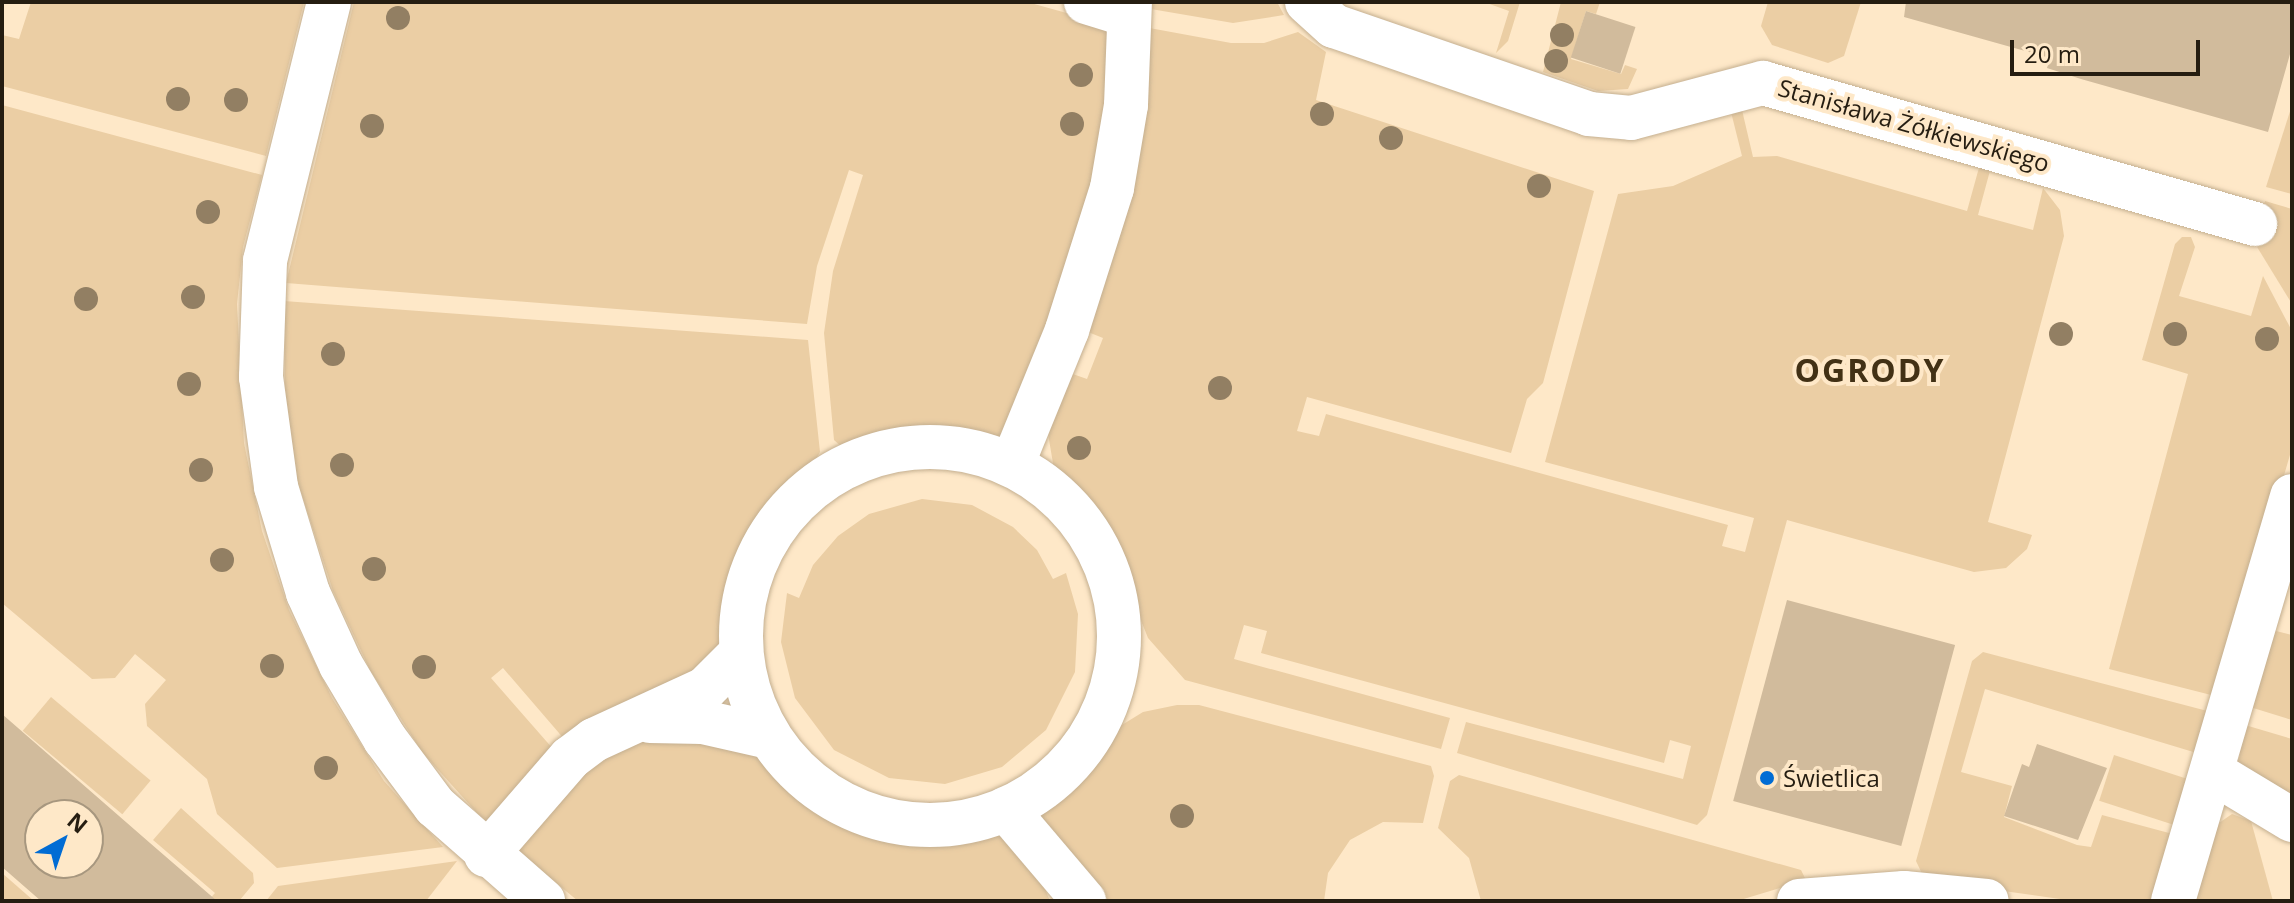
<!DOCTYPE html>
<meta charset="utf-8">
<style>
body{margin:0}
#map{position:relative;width:2294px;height:903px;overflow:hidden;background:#fee8c8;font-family:"Open Sans",sans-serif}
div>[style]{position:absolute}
.green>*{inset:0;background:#ebcea4;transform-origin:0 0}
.building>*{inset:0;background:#d1bb9c;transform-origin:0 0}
.roads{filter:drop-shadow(0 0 2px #c4af90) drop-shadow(0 0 2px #c4af90)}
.pedestrian>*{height:44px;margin:-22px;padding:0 22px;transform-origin:22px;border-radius:22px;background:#fff}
.pedestrian>.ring{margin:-22px;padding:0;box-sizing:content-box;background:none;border:44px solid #fff;border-radius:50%}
.minor>*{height:44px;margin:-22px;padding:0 22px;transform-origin:22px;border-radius:22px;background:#fff}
.trees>*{width:24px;height:24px;margin:-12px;border-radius:50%;background:#927f63}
.dots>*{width:22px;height:22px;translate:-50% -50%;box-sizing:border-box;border:4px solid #fee8c8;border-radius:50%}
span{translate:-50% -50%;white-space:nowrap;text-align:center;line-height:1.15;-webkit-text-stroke:8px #fee8c8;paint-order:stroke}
.street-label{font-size:24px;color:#251d11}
.poi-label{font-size:24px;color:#251d11}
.left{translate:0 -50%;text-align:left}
.district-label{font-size:32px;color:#423115;font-weight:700;letter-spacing:2px}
.frame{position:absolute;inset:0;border:4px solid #251d11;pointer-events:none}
.north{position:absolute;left:24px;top:799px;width:80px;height:80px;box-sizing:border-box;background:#fee8c8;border:2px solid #a7977f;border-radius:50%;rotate:40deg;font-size:22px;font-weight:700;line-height:32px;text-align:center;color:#251d11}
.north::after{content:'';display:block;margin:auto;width:28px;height:36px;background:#016cd4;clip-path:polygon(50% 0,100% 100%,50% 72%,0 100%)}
.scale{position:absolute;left:2010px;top:40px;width:190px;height:36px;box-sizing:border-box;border:4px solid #251d11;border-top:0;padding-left:10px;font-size:24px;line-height:28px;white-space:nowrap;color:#251d11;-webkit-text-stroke:6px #fee8c8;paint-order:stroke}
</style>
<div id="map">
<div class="green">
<i style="clip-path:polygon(31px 2px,304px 2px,266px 156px,2px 86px,2px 35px,19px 39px)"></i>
<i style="clip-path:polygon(354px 2px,1027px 2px,1099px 22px,1108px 30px,1109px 103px,1081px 236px,1005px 434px,990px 439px,912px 430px,843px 448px,834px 440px,824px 333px,833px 271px,863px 175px,849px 170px,817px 266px,807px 324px,286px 283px)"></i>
<i style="clip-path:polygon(1145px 2px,1277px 2px,1284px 15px,1233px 23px,1145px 8px)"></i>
<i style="clip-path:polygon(1484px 2px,1520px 2px,1508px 41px,1496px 53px,1509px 11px)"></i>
<i style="clip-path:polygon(1561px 2px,1600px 2px,1596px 14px,1586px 11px,1571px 59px,1621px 74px,1625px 65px,1637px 69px,1628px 89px,1598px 91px,1543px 72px)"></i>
<i style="clip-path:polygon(1768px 2px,1861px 2px,1844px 56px,1828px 63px,1772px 45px,1761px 26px)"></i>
<i style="clip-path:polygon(1144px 27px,1231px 43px,1264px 43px,1298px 32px,1326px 52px,1316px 100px,1594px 191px,1543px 383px,1527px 399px,1511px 453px,1307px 397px,1297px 431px,1319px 436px,1326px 414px,1728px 525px,1722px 546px,1745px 552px,1754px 518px,1545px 462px,1618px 194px,1673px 186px,1742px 156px,1731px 112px,1742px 110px,1753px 157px,1777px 156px,1967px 211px,1980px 164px,1991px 167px,1978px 215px,2033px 230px,2043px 188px,2060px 210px,2064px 236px,1988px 522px,2032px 535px,2027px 549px,2006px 568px,1974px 572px,1787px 520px,1707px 815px,1697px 825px,1457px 753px,1466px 722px,1683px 779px,1691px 746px,1670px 740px,1664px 763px,1261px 653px,1267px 631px,1244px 625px,1234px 659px,1450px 718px,1441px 749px,1185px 680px,1148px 638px,1104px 528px,1055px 475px,1047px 428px,1067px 372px,1087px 379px,1103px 338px,1083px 330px)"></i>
<i style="clip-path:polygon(2px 105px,262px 175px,243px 247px,237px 304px,244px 443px,262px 531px,289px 610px,332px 698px,384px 781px,443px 847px,277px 868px,217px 814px,207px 779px,147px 726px,145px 704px,166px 680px,135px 654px,115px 678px,92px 679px,2px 603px)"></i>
<i style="clip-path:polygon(2292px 105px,2292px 194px,2266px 187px)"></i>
<i style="clip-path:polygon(2265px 201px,2292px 209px,2292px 304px,2254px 242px)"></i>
<i style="clip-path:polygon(2182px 237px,2191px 237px,2195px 247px,2179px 296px,2251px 316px,2263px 276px,2292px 331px,2292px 448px,2219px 697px,2109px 669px,2188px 374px,2142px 360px,2175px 244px)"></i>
<i style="clip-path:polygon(284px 301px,808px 340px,820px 452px,811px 469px,768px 509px,746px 545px,731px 589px,724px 640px,713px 663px,565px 740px,503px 668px,491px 678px,554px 750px,488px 825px,422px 752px,370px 670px,333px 591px,297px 480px,285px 389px)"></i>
<i style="clip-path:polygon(922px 499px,972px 505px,1013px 527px,1037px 550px,1053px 579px,1066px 573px,1078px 614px,1075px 672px,1046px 730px,1002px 767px,945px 784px,889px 778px,834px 750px,795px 698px,781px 642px,787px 593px,799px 598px,813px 565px,838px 536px,869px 514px)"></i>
<i style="clip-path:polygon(2272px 630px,2292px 635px,2292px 720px,2250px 707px)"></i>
<i style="clip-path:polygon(1983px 652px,2215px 713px,2200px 754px,1985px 689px,1961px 772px,2012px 786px,2004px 817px,2077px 845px,2091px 847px,2102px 815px,2169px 833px,2172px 837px,2154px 901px,2074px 901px,1925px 880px,1916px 861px,1972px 661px)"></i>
<i style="left:51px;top:697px;width:130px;height:44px;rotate:40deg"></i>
<i style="clip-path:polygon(1177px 705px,1199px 705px,1431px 766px,1434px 776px,1423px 823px,1383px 822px,1350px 840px,1328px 873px,1324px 901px,1109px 901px,1051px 837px,1040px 816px,1083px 773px,1117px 728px,1143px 712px)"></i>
<i style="clip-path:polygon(2245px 725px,2292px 739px,2292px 798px,2238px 763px)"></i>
<i style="clip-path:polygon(637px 740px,754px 746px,812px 804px,892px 838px,923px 841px,999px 833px,1040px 877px,1050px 901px,578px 901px,514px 848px,579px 773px)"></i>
<i style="left:2114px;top:755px;width:83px;height:48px;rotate:18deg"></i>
<i style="clip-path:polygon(1459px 775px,1801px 870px,1806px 880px,1737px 901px,1481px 901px,1469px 858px,1438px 828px,1450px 781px)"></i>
<i style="clip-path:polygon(181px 808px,253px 873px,254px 883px,239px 901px,208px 901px,215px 893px,153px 840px)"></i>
<i style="clip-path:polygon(2232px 814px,2251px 821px,2273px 901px,2190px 901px,2216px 825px)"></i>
<i style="clip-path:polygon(457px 861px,426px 901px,266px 901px,278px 886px)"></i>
<i style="clip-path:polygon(2px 873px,34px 901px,2px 901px)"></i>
</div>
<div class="building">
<i style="clip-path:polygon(1906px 2px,2292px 2px,2292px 47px,2268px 132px,2081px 79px,2047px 68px,2050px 58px,1904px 17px)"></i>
<i style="left:1586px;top:11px;width:52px;height:49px;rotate:18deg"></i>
<i style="left:1787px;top:600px;width:174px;height:208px;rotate:15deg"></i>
<i style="clip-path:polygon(evenodd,2px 714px,150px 843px,217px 901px,41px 901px,2px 867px,2px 714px,40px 815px,88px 815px,88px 863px,40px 863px,40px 815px)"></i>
<i style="clip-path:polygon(2037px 744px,2107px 768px,2078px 840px,2004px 816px,2022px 764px,2029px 767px)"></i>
</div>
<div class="roads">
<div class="pedestrian">
<i style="left:329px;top:2px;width:267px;rotate:103.9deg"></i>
<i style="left:265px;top:261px;width:116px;rotate:92deg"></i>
<i style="left:261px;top:377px;width:111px;rotate:82.2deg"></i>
<i style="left:276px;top:487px;width:111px;rotate:73.2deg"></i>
<i style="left:308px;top:593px;width:79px;rotate:65.4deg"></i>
<i style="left:341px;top:665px;width:86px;rotate:59.3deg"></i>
<i style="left:385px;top:739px;width:84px;rotate:53.3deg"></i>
<i style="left:435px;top:806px;width:144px;rotate:41.3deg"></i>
<i style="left:1086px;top:2px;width:44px;rotate:17.2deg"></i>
<i class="ring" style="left:741px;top:447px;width:334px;height:334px"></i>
<i style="left:1012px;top:465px;width:146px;rotate:-67.8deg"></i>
<i style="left:1067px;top:330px;width:149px;rotate:-72.4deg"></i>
<i style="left:1112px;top:188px;width:84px;rotate:-80.4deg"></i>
<i style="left:1126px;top:105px;width:103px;rotate:-87.8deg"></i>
<i style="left:650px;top:721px;width:53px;rotate:1.1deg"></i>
<i style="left:703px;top:722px;width:68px;rotate:12.8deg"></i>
<i style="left:2214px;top:773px;width:91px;rotate:31.1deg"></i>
<i style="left:1006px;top:809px;width:121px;rotate:49.7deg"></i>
<i style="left:486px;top:855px;width:128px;rotate:-49.1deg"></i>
<i style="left:570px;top:758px;width:30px;rotate:-37deg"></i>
<i style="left:594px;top:740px;width:122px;rotate:-24.7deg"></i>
<i style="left:705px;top:689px;width:51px;rotate:-45deg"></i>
<i style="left:1799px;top:901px;width:105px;rotate:-4.4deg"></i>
<i style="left:1904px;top:893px;width:83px;rotate:5.5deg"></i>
<i style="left:2173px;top:901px;width:422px;rotate:-73.6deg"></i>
</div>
<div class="minor">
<i style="left:1307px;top:2px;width:36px;rotate:42deg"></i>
<i style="left:1334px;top:26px;width:270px;rotate:19deg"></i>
<i style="left:1589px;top:114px;width:42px;rotate:5.4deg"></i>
<i style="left:1631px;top:118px;width:137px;rotate:-14.9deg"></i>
<i style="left:1763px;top:83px;width:512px;rotate:15.99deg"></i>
</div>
</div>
<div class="trees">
<i style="left:398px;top:18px"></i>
<i style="left:1562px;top:35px"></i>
<i style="left:1556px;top:61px"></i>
<i style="left:1081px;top:75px"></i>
<i style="left:178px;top:99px"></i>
<i style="left:236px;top:100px"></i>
<i style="left:1322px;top:114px"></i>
<i style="left:1072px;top:124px"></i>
<i style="left:372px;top:126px"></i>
<i style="left:1391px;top:138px"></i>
<i style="left:1539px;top:186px"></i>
<i style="left:208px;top:212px"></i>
<i style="left:193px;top:297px"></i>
<i style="left:86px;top:299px"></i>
<i style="left:2061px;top:334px"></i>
<i style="left:2175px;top:334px"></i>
<i style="left:2267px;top:339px"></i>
<i style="left:333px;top:354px"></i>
<i style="left:189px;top:384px"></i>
<i style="left:1220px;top:388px"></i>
<i style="left:1079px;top:448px"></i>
<i style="left:342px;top:465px"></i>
<i style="left:201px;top:470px"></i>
<i style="left:222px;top:560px"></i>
<i style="left:374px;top:569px"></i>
<i style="left:272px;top:666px"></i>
<i style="left:424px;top:667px"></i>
<i style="left:326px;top:768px"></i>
<i style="left:1182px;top:816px"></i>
</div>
<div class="dots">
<i style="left:1767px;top:778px;background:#016cd4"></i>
</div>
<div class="street-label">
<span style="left:1914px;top:125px;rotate:16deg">Stanisława Żółkiewskiego</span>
</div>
<div class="poi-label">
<span class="left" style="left:1783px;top:778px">Świetlica</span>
</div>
<div class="district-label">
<span style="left:1870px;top:370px">OGRODY</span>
</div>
<div class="frame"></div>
<div class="north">N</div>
<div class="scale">20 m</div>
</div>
